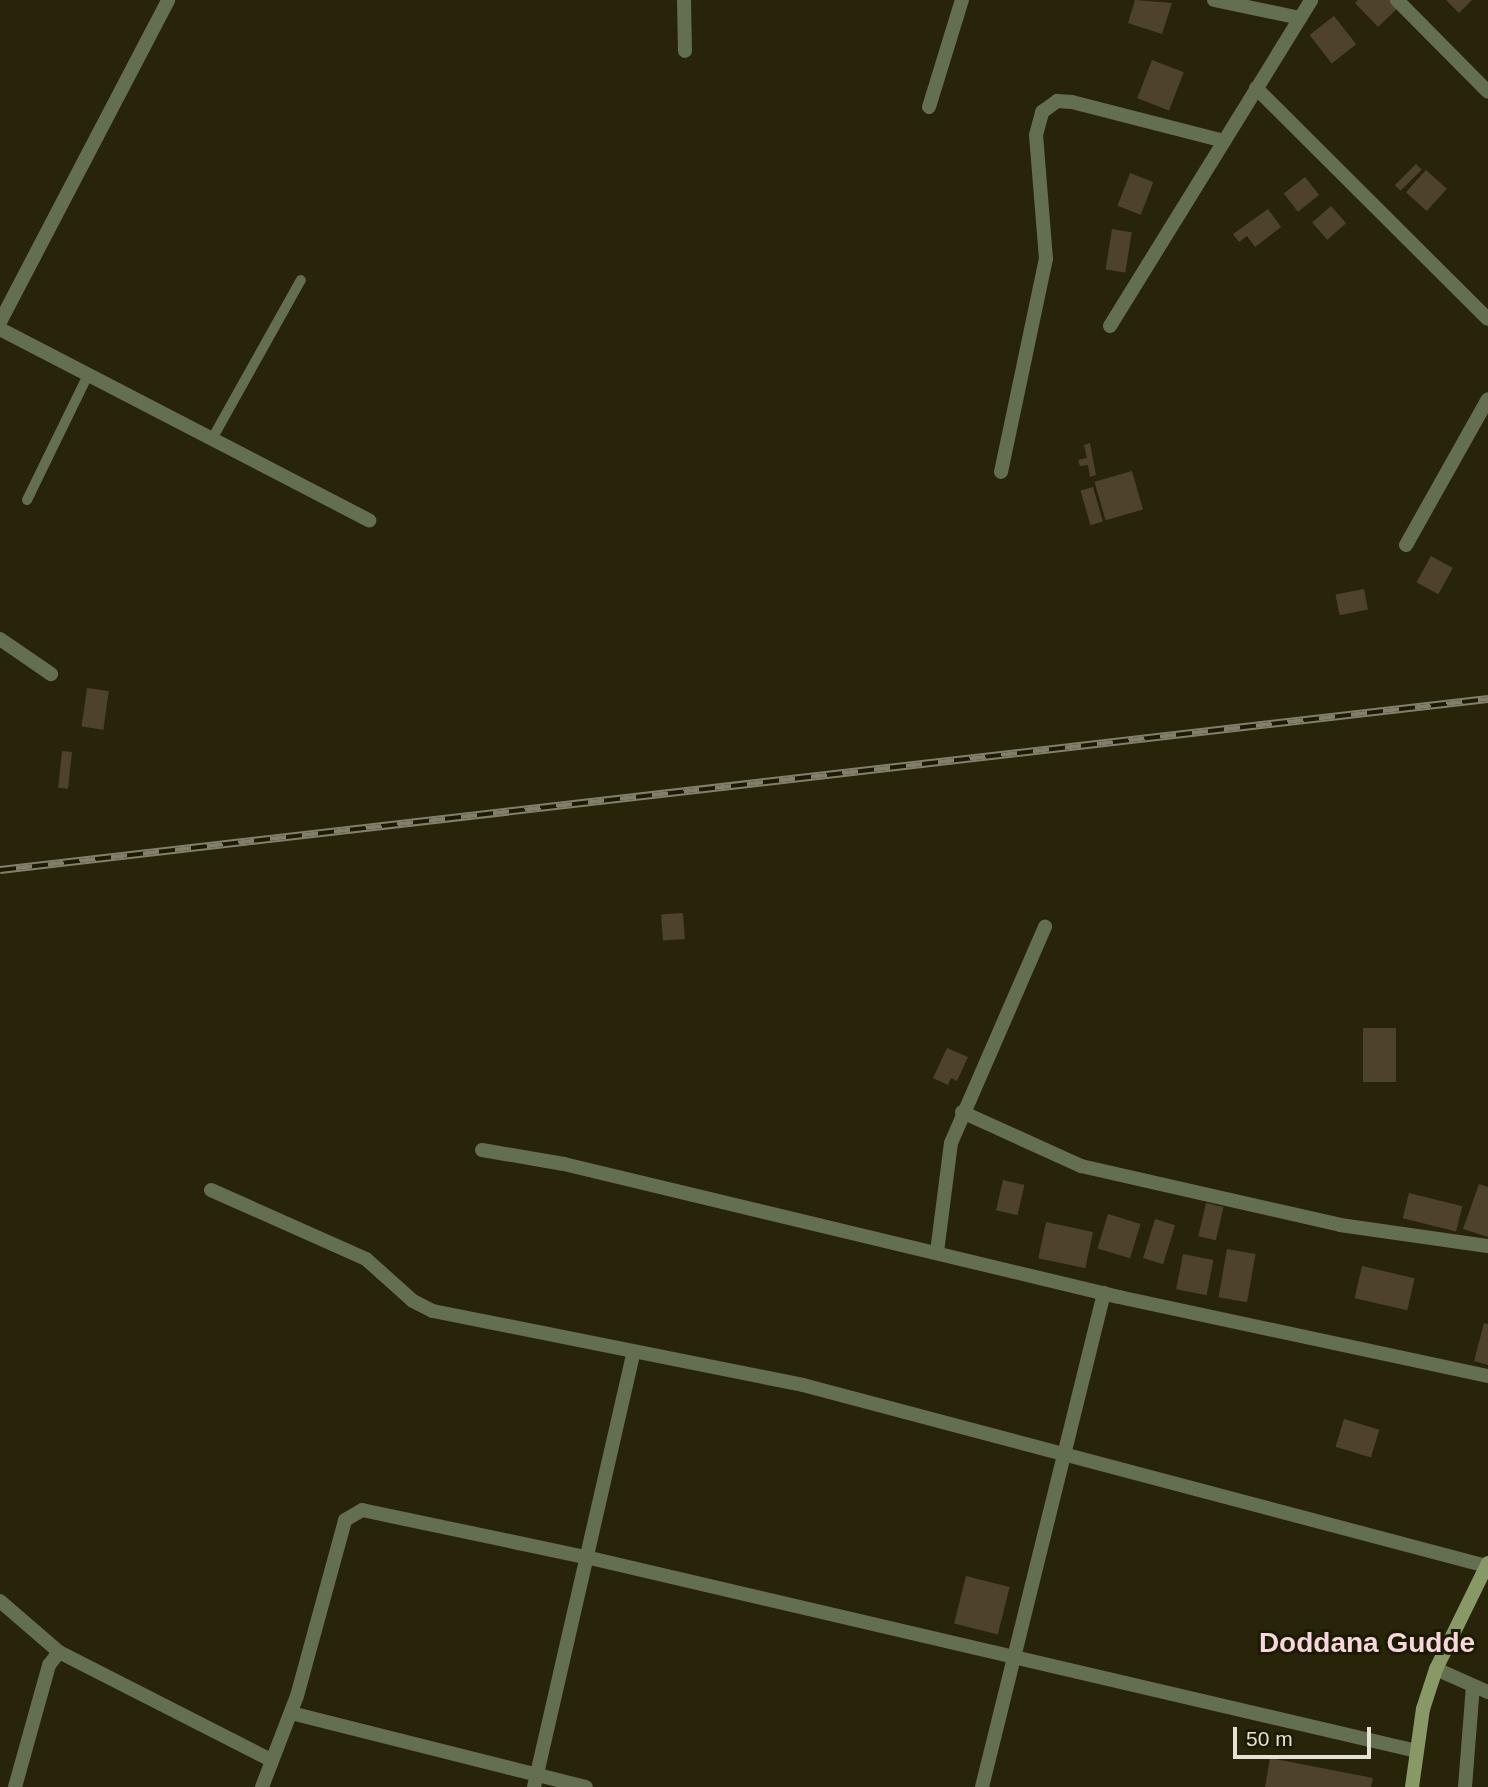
<!DOCTYPE html>
<style>
body{margin:0}
#map{position:relative;width:1488px;height:1787px;overflow:hidden;background:#27240a;font-family:Helvetica,sans-serif}
div>[style]{position:absolute}
.building>*{inset:0;background:#4f422a;transform-origin:0 0}
.lane>*{height:10px;margin:-5px;padding:0 5px;transform-origin:5px;border-radius:5px;background:#646e50}
.street>*{height:14px;margin:-7px;padding:0 7px;transform-origin:7px;border-radius:7px;background:#646e50}
.secondary>*{height:14px;margin:-7px;padding:0 7px;transform-origin:7px;border-radius:7px;background:#889967}
.rail>*{height:8px;margin-top:-4px;transform-origin:0;background:repeating-linear-gradient(90deg,#1d1a02 0 16px,#82806b 0 32px);box-sizing:border-box;border-block:2px solid #82806b}
span{translate:-50% -50%;white-space:nowrap;text-align:center;line-height:1.15;-webkit-text-stroke:6px #1d1a02;paint-order:stroke}
.district-label{font-size:28px;color:#f8d6de;font-weight:700}
.scale{position:absolute;left:1233px;top:1727px;width:138px;height:32px;box-sizing:border-box;border:4px solid #e3e2d3;border-top:0;padding-left:9px;font-size:21px;line-height:24px;white-space:nowrap;color:#e3e2d3;-webkit-text-stroke:5px #1d1a02;paint-order:stroke}
</style>
<div id="map">
<div class="building">
<i style="clip-path:polygon(1135px 0,1172px 3px,1162px 34px,1128px 23px)"></i>
<i style="clip-path:polygon(1358px 0,1392px 0,1399px 7px,1378px 27px,1355px 3px)"></i>
<i style="clip-path:polygon(1446px 0,1472px 0,1459px 13px)"></i>
<i style="left:1334px;top:16px;width:36px;height:31px;rotate:52deg"></i>
<i style="left:1152px;top:60px;width:34px;height:41px;rotate:21deg"></i>
<i style="left:1416px;top:164px;width:8px;height:30px;rotate:45deg"></i>
<i style="left:1426px;top:170px;width:28px;height:30px;rotate:42deg"></i>
<i style="left:1130px;top:173px;width:25px;height:35px;rotate:21deg"></i>
<i style="left:1305px;top:177px;width:23px;height:27px;rotate:52deg"></i>
<i style="left:1331px;top:206px;width:23px;height:25px;rotate:49deg"></i>
<i style="clip-path:polygon(1268px 209px,1281px 227px,1255px 247px,1247px 236px,1239px 242px,1233px 234px)"></i>
<i style="left:1112px;top:229px;width:20px;height:41px;rotate:9deg"></i>
<i style="clip-path:polygon(1090px 443px,1096px 475px,1090px 477px,1088px 465px,1080px 466px,1078px 460px,1087px 458px,1084px 445px)"></i>
<i style="left:1132px;top:471px;width:40px;height:39px;rotate:74deg"></i>
<i style="left:1093px;top:487px;width:36px;height:13px;rotate:74deg"></i>
<i style="left:1431px;top:556px;width:25px;height:30px;rotate:29deg"></i>
<i style="left:1364px;top:589px;width:21px;height:29px;rotate:79deg"></i>
<i style="left:87px;top:688px;width:22px;height:39px;rotate:8deg"></i>
<i style="left:62px;top:751px;width:10px;height:37px;rotate:6deg"></i>
<i style="left:683px;top:913px;width:26px;height:22px;rotate:86deg"></i>
<i style="left:1363px;top:1028px;width:33px;height:54px"></i>
<i style="clip-path:polygon(947px 1048px,968px 1057px,957px 1081px,951px 1078px,948px 1085px,933px 1078px)"></i>
<i style="left:1003px;top:1180px;width:22px;height:31px;rotate:13deg"></i>
<i style="clip-path:polygon(1479px 1184px,1488px 1187px,1488px 1237px,1463px 1229px)"></i>
<i style="left:1409px;top:1193px;width:55px;height:26px;rotate:14deg"></i>
<i style="left:1206px;top:1203px;width:18px;height:34px;rotate:13deg"></i>
<i style="left:1108px;top:1214px;width:34px;height:36px;rotate:17deg"></i>
<i style="left:1155px;top:1219px;width:21px;height:41px;rotate:17deg"></i>
<i style="left:1046px;top:1222px;width:48px;height:37px;rotate:12deg"></i>
<i style="left:1227px;top:1249px;width:29px;height:49px;rotate:10deg"></i>
<i style="left:1183px;top:1254px;width:31px;height:36px;rotate:11deg"></i>
<i style="left:1362px;top:1266px;width:54px;height:33px;rotate:13deg"></i>
<i style="clip-path:polygon(1484px 1323px,1488px 1324px,1488px 1365px,1474px 1361px)"></i>
<i style="left:1344px;top:1419px;width:37px;height:29px;rotate:17deg"></i>
<i style="left:966px;top:1576px;width:45px;height:49px;rotate:14deg"></i>
<i style="clip-path:polygon(1270px 1758px,1373px 1778px,1371px 1787px,1265px 1787px)"></i>
</div>
<div class="lane">
<i style="left:212px;top:439px;width:182px;rotate:-60.8deg"></i>
<i style="left:27px;top:500px;width:139px;rotate:-64deg"></i>
</div>
<div class="street">
<i style="left:684px;top:0;width:51px;rotate:88.9deg"></i>
<i style="left:1214px;top:0;width:88px;rotate:11.8deg"></i>
<i style="left:1397px;top:0;width:129px;rotate:45.3deg"></i>
<i style="left:1256px;top:88px;width:327px;rotate:44.9deg"></i>
<i style="left:929px;top:107px;width:112px;rotate:-72.9deg"></i>
<i style="left:0;top:322px;width:363px;rotate:-62.4deg"></i>
<i style="left:1110px;top:326px;width:383px;rotate:-58.3deg"></i>
<i style="left:0;top:329px;width:416px;rotate:27.4deg"></i>
<i style="left:1001px;top:472px;width:218px;rotate:-78.1deg"></i>
<i style="left:1046px;top:259px;width:124px;rotate:-94.6deg"></i>
<i style="left:1036px;top:135px;width:24px;rotate:-75deg"></i>
<i style="left:1042px;top:112px;width:19px;rotate:-36deg"></i>
<i style="left:1057px;top:101px;width:15px;rotate:4deg"></i>
<i style="left:1072px;top:102px;width:157px;rotate:14.4deg"></i>
<i style="left:1406px;top:545px;width:167px;rotate:-60.7deg"></i>
<i style="left:0;top:639px;width:62px;rotate:34.5deg"></i>
<i style="left:962px;top:1112px;width:131px;rotate:24.4deg"></i>
<i style="left:1081px;top:1166px;width:266px;rotate:12.8deg"></i>
<i style="left:1340px;top:1225px;width:149px;rotate:8.1deg"></i>
<i style="left:482px;top:1150px;width:83px;rotate:9.7deg"></i>
<i style="left:564px;top:1164px;width:571px;rotate:13.48deg"></i>
<i style="left:1119px;top:1297px;width:377px;rotate:12.1deg"></i>
<i style="left:211px;top:1190px;width:170px;rotate:24deg"></i>
<i style="left:366px;top:1259px;width:63px;rotate:41.8deg"></i>
<i style="left:413px;top:1301px;width:22px;rotate:27deg"></i>
<i style="left:433px;top:1311px;width:377px;rotate:11.3deg"></i>
<i style="left:803px;top:1385px;width:707px;rotate:14.84deg"></i>
<i style="left:937px;top:1252px;width:110px;rotate:-82.7deg"></i>
<i style="left:951px;top:1143px;width:236px;rotate:-66.5deg"></i>
<i style="left:0;top:1601px;width:78px;rotate:40.8deg"></i>
<i style="left:1436px;top:1669px;width:57px;rotate:23.9deg"></i>
<i style="left:291px;top:1713px;width:304px;rotate:14.1deg"></i>
<i style="left:15px;top:1787px;width:127px;rotate:-74.4deg"></i>
<i style="left:49px;top:1665px;width:16px;rotate:-52deg"></i>
<i style="left:59px;top:1652px;width:236px;rotate:27deg"></i>
<i style="left:262px;top:1787px;width:97px;rotate:-69deg"></i>
<i style="left:297px;top:1696px;width:182px;rotate:-74.7deg"></i>
<i style="left:345px;top:1520px;width:20px;rotate:-30deg"></i>
<i style="left:362px;top:1510px;width:233px;rotate:11.9deg"></i>
<i style="left:590px;top:1558px;width:849px;rotate:13.14deg"></i>
<i style="left:534px;top:1787px;width:446px;rotate:-77.1deg"></i>
<i style="left:982px;top:1787px;width:509px;rotate:-76.13deg"></i>
<i style="left:1465px;top:1787px;width:101px;rotate:-85.5deg"></i>
</div>
<div class="secondary">
<i style="left:1412px;top:1787px;width:79px;rotate:-82deg"></i>
<i style="left:1423px;top:1709px;width:42px;rotate:-72deg"></i>
<i style="left:1436px;top:1669px;width:118px;rotate:-63.9deg"></i>
</div>
<div class="rail">
<i style="left:0;top:870px;width:1498px;rotate:-6.56deg"></i>
</div>
<div class="district-label">
<span style="left:1367px;top:1643px">Doddana Gudde</span>
</div>
<div class="scale">50 m</div>
</div>
